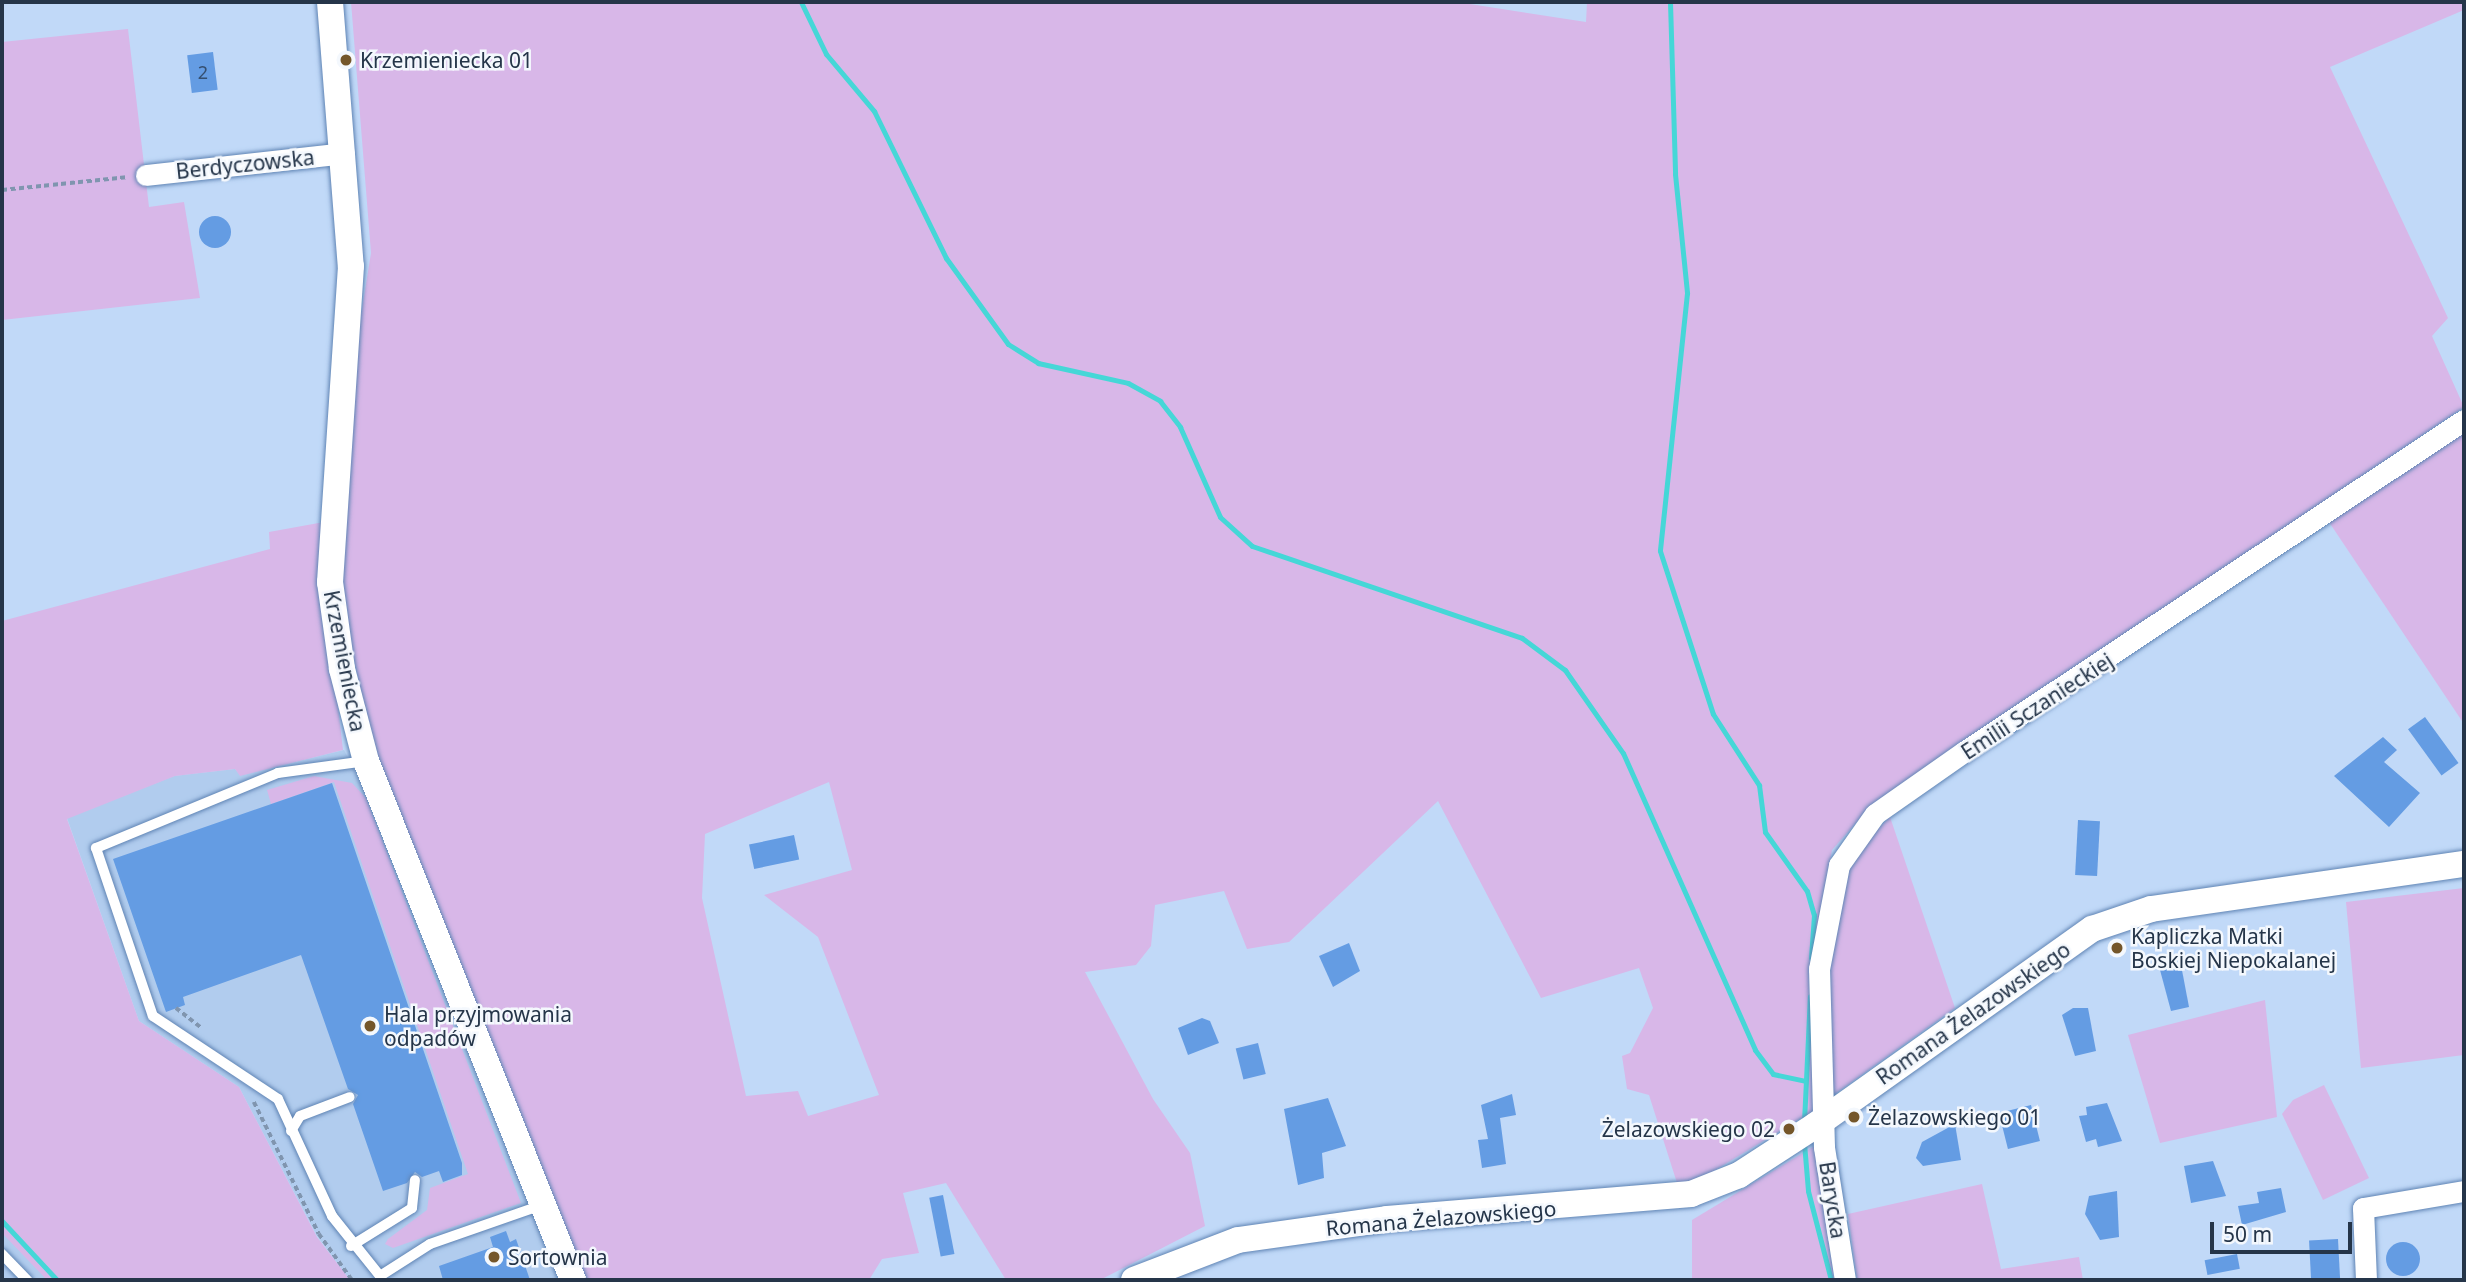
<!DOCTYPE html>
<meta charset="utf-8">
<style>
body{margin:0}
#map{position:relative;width:2466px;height:1282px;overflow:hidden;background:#c1d9f8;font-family:"Noto Sans",sans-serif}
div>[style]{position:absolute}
.built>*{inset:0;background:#b1ccee}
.green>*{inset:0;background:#d8b7e8}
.stream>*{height:5px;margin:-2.5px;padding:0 2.5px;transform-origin:2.5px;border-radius:2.5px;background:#45d7d7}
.building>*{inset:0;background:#649ce3;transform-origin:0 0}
.round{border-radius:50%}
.path>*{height:3.5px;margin-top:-1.75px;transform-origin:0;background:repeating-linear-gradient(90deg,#8095af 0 5px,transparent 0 8.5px)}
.roads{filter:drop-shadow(0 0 2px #5f84b4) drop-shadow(0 0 2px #5f84b4)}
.service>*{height:10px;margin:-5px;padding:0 5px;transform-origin:5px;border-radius:5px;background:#fff}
.minor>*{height:21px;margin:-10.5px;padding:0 10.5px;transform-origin:10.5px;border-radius:10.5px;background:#fff}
.tertiary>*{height:26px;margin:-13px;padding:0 13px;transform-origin:13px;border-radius:13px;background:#fff}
.dots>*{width:19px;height:19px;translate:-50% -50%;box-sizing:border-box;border:4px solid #f4f8fd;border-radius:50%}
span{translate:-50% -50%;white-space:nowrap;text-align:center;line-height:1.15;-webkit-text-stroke:5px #f4f8fd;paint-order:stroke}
.number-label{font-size:18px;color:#354f70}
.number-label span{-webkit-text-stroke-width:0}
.poi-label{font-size:21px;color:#253549}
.left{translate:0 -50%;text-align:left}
.right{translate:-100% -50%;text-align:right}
.street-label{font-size:21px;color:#253549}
.frame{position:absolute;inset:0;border:4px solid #253549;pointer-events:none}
.scale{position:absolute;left:2210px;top:1222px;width:142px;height:32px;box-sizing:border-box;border:4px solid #253549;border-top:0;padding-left:9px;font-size:21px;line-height:24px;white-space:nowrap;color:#253549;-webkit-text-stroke:5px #f4f8fd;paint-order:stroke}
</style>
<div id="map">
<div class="built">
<i style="clip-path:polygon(344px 750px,368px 797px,560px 1280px,350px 1280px,317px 1236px,239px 1087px,139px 1021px,67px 818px,174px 776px,235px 769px,241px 775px)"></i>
<i style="clip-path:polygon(2px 1228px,51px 1280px,2px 1280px)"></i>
</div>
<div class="green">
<i style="clip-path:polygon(evenodd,351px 2px,1457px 2px,1586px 22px,1587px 2px,2464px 2px,2464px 10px,2330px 67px,2448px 318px,2432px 336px,2464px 407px,1870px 807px,1832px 850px,1820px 914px,1813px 1111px,1697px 1181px,1677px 1183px,1649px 1095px,1627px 1089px,1622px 1056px,1630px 1053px,1653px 1008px,1639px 968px,1541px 998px,1438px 801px,1289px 942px,1247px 949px,1224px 891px,1155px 905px,1151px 946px,1136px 965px,1085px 972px,1153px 1099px,1190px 1153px,1205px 1226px,1100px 1280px,1006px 1280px,946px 1183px,903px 1193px,919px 1253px,882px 1259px,869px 1280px,586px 1280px,372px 746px,337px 578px,348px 396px,371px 253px,351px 2px,829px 782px,852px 870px,764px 895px,818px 937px,879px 1095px,808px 1116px,798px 1091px,746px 1096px,702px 898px,705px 834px,829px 782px)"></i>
<i style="clip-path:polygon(128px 29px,149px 207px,184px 202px,200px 298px,2px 320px,2px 42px)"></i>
<i style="clip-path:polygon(2464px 433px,2464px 724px,2329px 522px)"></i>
<i style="clip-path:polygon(324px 522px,324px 588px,343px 750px,240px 776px,235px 769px,175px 776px,67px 819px,139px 1021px,239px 1087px,317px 1237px,350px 1280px,47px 1280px,2px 1233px,2px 621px,270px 549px,269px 532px)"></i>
<i style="clip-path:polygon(314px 776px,352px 783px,366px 798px,521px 1203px,393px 1248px,385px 1244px,388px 1239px,427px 1210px,430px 1188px,468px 1174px,334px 782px,271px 804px,267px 790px)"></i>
<i style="clip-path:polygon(1890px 817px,1955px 1008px,1828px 1099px,1824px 957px,1836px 893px,1856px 850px)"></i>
<i style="clip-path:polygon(2464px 888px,2464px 1055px,2361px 1068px,2346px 902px)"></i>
<i style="clip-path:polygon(2265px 1000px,2277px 1117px,2160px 1143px,2128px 1035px)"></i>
<i style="clip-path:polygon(2324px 1085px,2369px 1178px,2323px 1200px,2282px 1114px,2293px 1100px)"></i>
<i style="clip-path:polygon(1816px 1145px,1834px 1280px,1692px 1280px,1692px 1220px)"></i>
<i style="clip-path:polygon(1982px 1184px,2001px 1269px,2079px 1257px,2083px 1280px,1857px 1280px,1848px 1214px)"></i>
</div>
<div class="stream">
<i style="left:801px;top:2px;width:58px;rotate:64.3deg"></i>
<i style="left:826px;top:54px;width:75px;rotate:49.9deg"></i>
<i style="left:874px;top:111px;width:164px;rotate:63.9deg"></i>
<i style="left:946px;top:258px;width:106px;rotate:54.2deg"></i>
<i style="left:1008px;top:344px;width:36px;rotate:32deg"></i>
<i style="left:1038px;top:363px;width:92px;rotate:12.5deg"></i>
<i style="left:1128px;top:383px;width:37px;rotate:29deg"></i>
<i style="left:1160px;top:401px;width:33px;rotate:52deg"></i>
<i style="left:1180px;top:427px;width:98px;rotate:66deg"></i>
<i style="left:1220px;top:517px;width:43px;rotate:42.2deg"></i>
<i style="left:1252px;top:546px;width:285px;rotate:18.8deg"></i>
<i style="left:1522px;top:638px;width:54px;rotate:36.7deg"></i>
<i style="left:1565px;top:670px;width:101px;rotate:55.1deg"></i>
<i style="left:1623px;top:753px;width:325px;rotate:66deg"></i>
<i style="left:1755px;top:1050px;width:30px;rotate:53deg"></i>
<i style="left:1773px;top:1074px;width:33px;rotate:12deg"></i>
<i style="left:1670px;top:2px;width:172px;rotate:88.3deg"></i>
<i style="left:1675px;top:174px;width:120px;rotate:84.2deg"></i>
<i style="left:1687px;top:293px;width:259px;rotate:96deg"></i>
<i style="left:1660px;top:551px;width:171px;rotate:72deg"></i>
<i style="left:1713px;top:714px;width:85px;rotate:57.1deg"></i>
<i style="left:1759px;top:785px;width:47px;rotate:82.7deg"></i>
<i style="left:1765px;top:832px;width:72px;rotate:54.6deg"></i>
<i style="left:1807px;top:891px;width:25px;rotate:74deg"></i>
<i style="left:1814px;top:915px;width:43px;rotate:94deg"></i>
<i style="left:1804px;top:1122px;width:126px;rotate:-87.3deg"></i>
<i style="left:1804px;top:1143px;width:48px;rotate:85.2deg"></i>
<i style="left:1808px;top:1191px;width:92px;rotate:75.5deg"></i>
<i style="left:2px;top:1221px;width:81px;rotate:47deg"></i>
</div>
<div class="building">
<i style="left:213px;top:52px;width:38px;height:26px;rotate:83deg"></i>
<i class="round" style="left:199px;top:216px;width:32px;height:32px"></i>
<i style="left:2425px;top:717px;width:57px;height:21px;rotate:54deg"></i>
<i style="clip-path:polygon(2383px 737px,2397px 750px,2384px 762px,2420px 793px,2389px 827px,2334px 776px)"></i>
<i style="clip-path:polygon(332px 783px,462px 1163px,462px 1175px,443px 1182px,439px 1171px,422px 1177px,415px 1172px,407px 1183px,383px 1191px,353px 1104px,358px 1095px,348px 1089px,301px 955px,183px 997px,185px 1005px,166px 1012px,113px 859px)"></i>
<i style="left:2078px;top:820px;width:22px;height:55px;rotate:3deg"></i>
<i style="left:794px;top:835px;width:25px;height:46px;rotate:78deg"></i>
<i style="clip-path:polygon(1349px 943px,1360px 971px,1333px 987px,1319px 956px)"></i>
<i style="clip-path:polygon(2181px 965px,2189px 1007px,2171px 1011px,2160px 970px)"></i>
<i style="clip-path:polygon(2073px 1008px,2088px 1008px,2096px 1051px,2075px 1056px,2062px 1015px)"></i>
<i style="clip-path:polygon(1202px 1018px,1210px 1021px,1219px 1043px,1188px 1055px,1178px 1028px)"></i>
<i style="left:1258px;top:1043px;width:32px;height:23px;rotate:76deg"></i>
<i style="clip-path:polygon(1512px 1094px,1516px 1115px,1500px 1118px,1506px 1164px,1482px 1168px,1478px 1140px,1488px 1139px,1481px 1105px)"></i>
<i style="clip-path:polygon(1328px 1098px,1346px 1146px,1322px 1153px,1324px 1178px,1298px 1185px,1284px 1109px)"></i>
<i style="clip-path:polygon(2107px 1103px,2122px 1141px,2098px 1147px,2096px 1139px,2086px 1142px,2079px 1116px,2087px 1115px,2086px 1107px)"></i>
<i style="left:2031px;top:1105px;width:37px;height:33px;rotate:76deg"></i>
<i style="clip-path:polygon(1955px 1124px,1961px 1160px,1923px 1166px,1916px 1158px,1922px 1142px)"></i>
<i style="clip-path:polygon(2213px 1161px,2226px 1196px,2191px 1203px,2184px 1166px)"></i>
<i style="clip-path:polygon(2281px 1188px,2286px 1212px,2242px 1225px,2238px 1206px,2259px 1203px,2257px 1192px)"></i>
<i style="clip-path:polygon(2117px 1191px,2119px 1237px,2100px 1240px,2085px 1214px,2089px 1196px)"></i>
<i style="left:943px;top:1195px;width:60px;height:14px;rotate:79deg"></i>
<i style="clip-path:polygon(506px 1231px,510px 1242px,516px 1239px,530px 1280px,443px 1280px,439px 1266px,493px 1247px,490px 1237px)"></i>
<i style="left:2338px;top:1239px;width:41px;height:29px;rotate:87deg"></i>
<i class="round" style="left:2386px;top:1242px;width:34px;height:34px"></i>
<i style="left:2237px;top:1254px;width:15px;height:33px;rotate:79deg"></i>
</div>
<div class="path">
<i style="left:2px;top:190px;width:127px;rotate:-5.9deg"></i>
<i style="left:176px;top:1008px;width:31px;rotate:38deg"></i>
<i style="left:254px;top:1102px;width:147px;rotate:63.8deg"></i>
<i style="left:319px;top:1234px;width:57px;rotate:54.3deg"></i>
</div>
<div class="roads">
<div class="service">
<i style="left:366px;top:761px;width:89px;rotate:172.2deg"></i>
<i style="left:278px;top:773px;width:197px;rotate:157.6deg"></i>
<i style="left:96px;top:848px;width:177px;rotate:71.3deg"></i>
<i style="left:153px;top:1016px;width:150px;rotate:33.6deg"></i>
<i style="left:278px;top:1099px;width:129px;rotate:65.2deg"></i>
<i style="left:332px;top:1216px;width:77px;rotate:51.3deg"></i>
<i style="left:380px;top:1276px;width:59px;rotate:-32.6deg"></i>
<i style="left:430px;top:1244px;width:119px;rotate:-19.2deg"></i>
<i style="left:291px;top:1131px;width:17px;rotate:-59deg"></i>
<i style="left:300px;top:1116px;width:53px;rotate:-20.8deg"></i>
<i style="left:351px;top:1246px;width:72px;rotate:-31.9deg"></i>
<i style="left:412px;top:1208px;width:28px;rotate:-84deg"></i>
<i style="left:2px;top:1254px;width:36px;rotate:46deg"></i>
</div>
<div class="minor">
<i style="left:146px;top:175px;width:199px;rotate:-6.3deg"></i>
<i style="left:1845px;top:1280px;width:135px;rotate:-99deg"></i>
<i style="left:1824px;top:1147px;width:178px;rotate:-91.6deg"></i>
<i style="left:1819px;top:969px;width:106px;rotate:-79.1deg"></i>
<i style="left:1839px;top:865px;width:62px;rotate:-54.8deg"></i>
<i style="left:1875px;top:814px;width:110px;rotate:-35deg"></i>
<i style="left:1965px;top:751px;width:599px;rotate:-33.56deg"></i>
<i style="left:2366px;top:1280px;width:72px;rotate:-92.4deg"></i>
<i style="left:2363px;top:1208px;width:102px;rotate:-9.6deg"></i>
</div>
<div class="tertiary">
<i style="left:330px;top:2px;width:265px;rotate:85.5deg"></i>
<i style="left:351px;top:266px;width:317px;rotate:93.8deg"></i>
<i style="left:330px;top:582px;width:88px;rotate:82.1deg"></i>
<i style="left:342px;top:669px;width:95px;rotate:75.4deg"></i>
<i style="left:366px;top:761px;width:559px;rotate:68.26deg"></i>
<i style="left:1134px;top:1280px;width:111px;rotate:-21deg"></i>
<i style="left:1238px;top:1240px;width:150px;rotate:-8deg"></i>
<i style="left:1387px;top:1219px;width:305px;rotate:-4.7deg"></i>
<i style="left:1691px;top:1194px;width:52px;rotate:-21.6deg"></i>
<i style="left:1739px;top:1175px;width:92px;rotate:-33deg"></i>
<i style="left:1816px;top:1125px;width:339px;rotate:-35.4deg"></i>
<i style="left:2092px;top:929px;width:62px;rotate:-18.7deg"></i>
<i style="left:2151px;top:909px;width:316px;rotate:-8.2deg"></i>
</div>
</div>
<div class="dots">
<i style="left:346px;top:60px;background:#74562a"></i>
<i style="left:2117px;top:948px;background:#74562a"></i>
<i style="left:370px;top:1026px;background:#74562a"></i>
<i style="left:1854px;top:1117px;background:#74562a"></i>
<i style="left:1789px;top:1129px;background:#74562a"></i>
<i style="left:494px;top:1257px;background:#74562a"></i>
</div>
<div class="number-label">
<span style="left:203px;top:72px">2</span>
</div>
<div class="poi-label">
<span class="left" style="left:360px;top:60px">Krzemieniecka 01</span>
<span class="left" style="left:2131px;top:948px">Kapliczka Matki<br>Boskiej Niepokalanej</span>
<span class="left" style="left:384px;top:1026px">Hala przyjmowania<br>odpadów</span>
<span class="left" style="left:1868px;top:1117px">Żelazowskiego 01</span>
<span class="right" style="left:1775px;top:1129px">Żelazowskiego 02</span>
<span class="left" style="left:508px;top:1257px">Sortownia</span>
</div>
<div class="street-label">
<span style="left:245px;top:164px;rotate:-6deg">Berdyczowska</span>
<span style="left:345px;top:661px;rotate:79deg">Krzemieniecka</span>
<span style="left:2037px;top:706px;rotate:-33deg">Emilii Sczanieckiej</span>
<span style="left:1973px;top:1013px;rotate:-35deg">Romana Żelazowskiego</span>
<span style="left:1833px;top:1200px;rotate:81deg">Barycka</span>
<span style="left:1441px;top:1218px;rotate:-5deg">Romana Żelazowskiego</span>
</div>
<div class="frame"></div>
<div class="scale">50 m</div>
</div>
